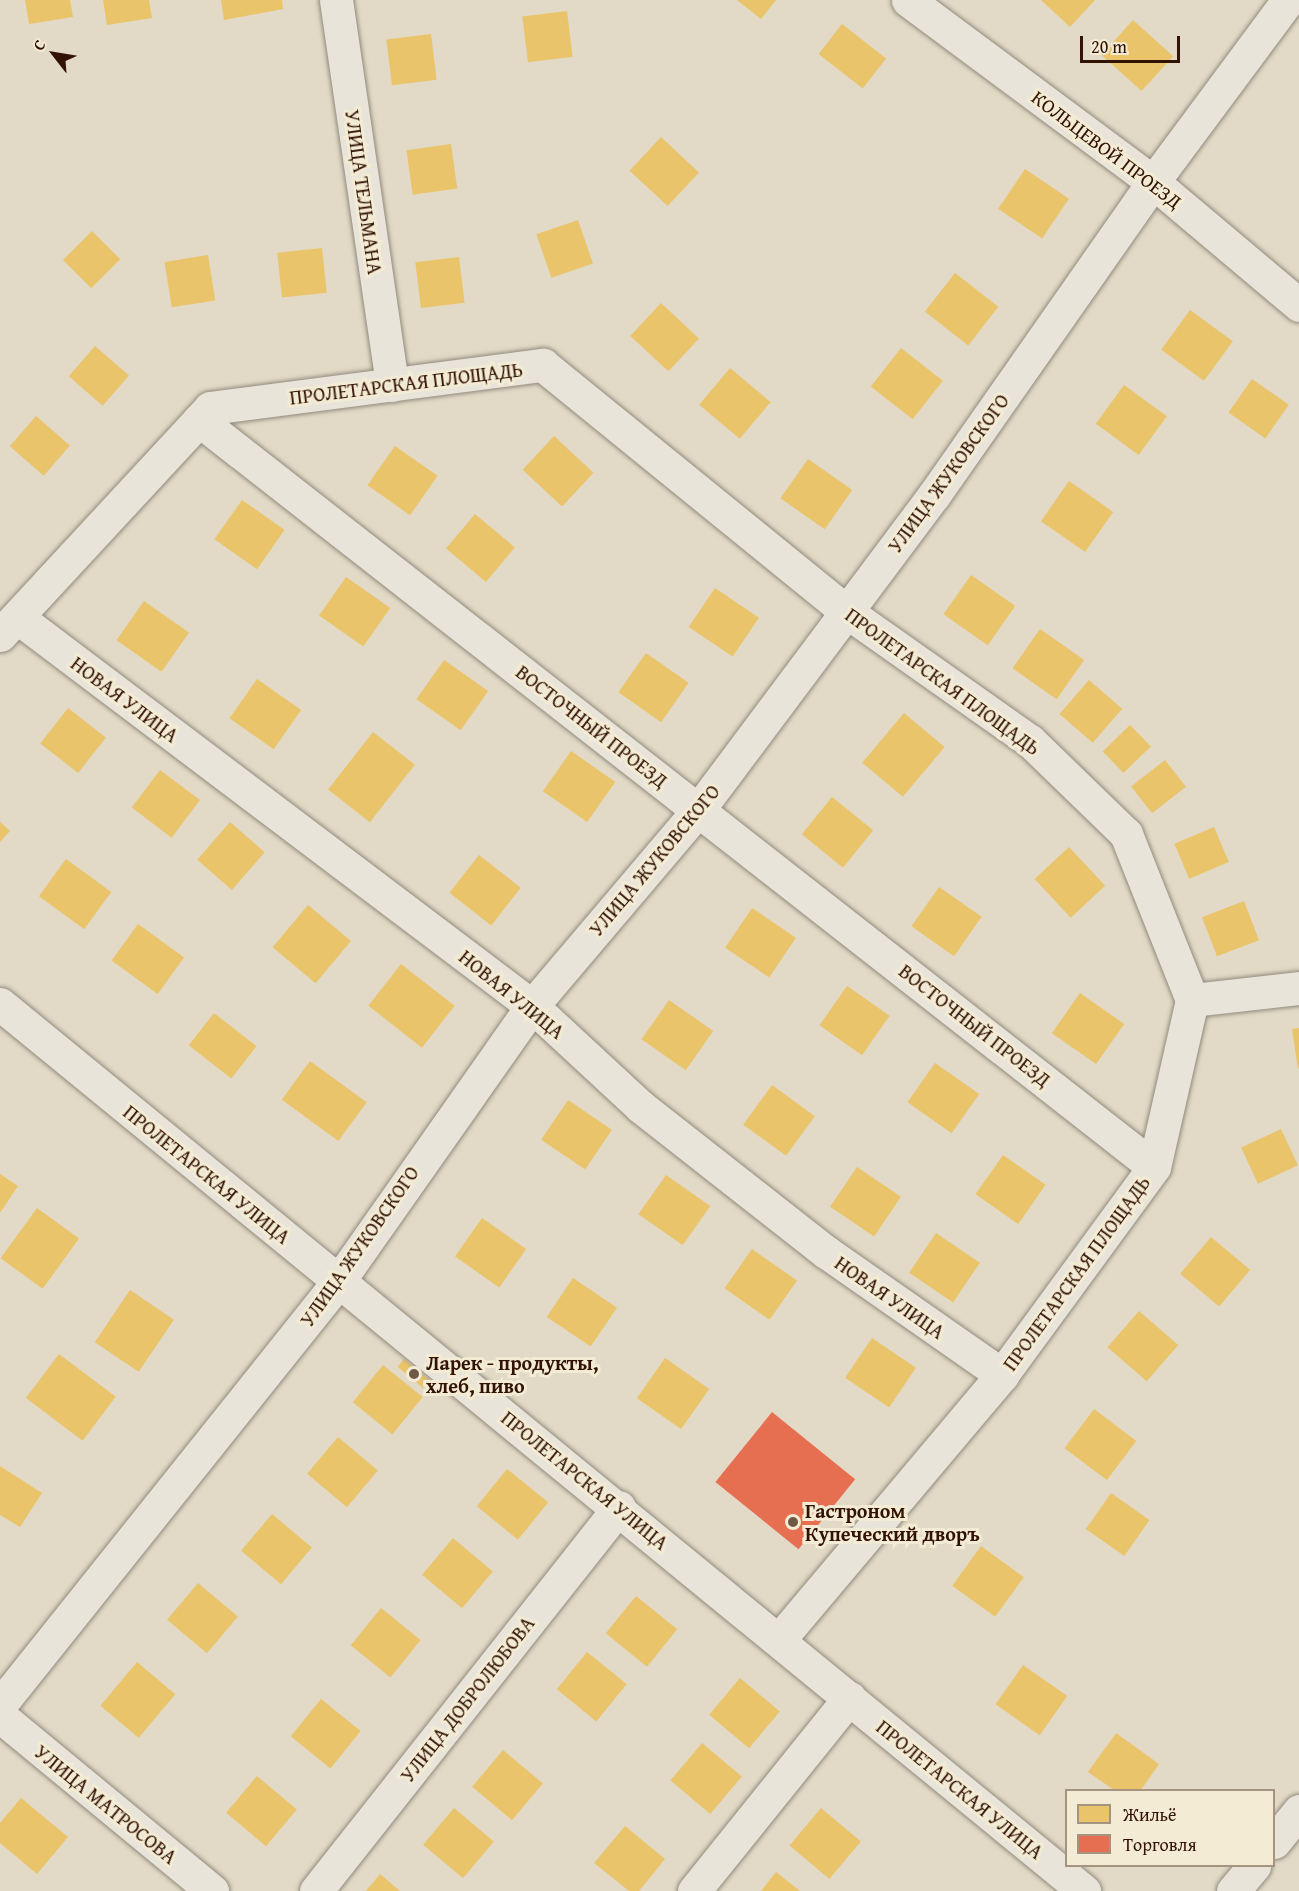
<!DOCTYPE html>
<meta charset="utf-8">
<style>
body{margin:0}
#map{position:relative;width:1299px;height:1891px;overflow:hidden;background:#e2dac6;font-family:"Gentium Book Plus",serif}
div>[style]{position:absolute}
.homes>*{inset:0;background:#e9c46a;transform-origin:0 0}
.shops>*{inset:0;background:#e76f51;transform-origin:0 0}
.roads{filter:drop-shadow(0 0 2px #928a7d) drop-shadow(0 0 2px #928a7d)}
.minor>*{height:33px;margin:-16.5px;padding:0 16.5px;transform-origin:16.5px;border-radius:16.5px;background:#e8e4da}
.dots>*{width:16px;height:16px;translate:-50% -50%;box-sizing:border-box;border:3px solid #f3ebd3;border-radius:50%}
span{translate:-50% -50%;white-space:nowrap;text-align:center;line-height:1.15;-webkit-text-stroke:6px #f3ebd3;paint-order:stroke}
.street-label{font-size:20px;color:#321203}
.poi-label{font-size:20px;color:#321203;font-weight:700}
.left{translate:0 -50%;text-align:left}
.legend{position:absolute;left:1065px;top:1789px;width:210px;height:78px;box-sizing:border-box;background:#f3ebd3;border:2px solid #a69480;margin:0;padding:8px 10px;list-style:none;font-size:18px;color:#321203}
.legend li{display:flex;align-items:center;gap:12px;height:30px}
.legend b{width:30px;border:2px solid #a69480}
.north{position:absolute;left:24px;top:24px;width:60px;height:60px;-webkit-text-stroke:4px #f3ebd3;paint-order:stroke;rotate:301deg;font-size:16px;font-weight:700;line-height:24px;text-align:center;color:#321203}
.north::after{content:'';display:block;margin:auto;width:21px;height:27px;background:#321203;clip-path:polygon(50% 0,100% 100%,50% 72%,0 100%)}
.scale{position:absolute;left:1080px;top:36px;width:100px;height:27px;box-sizing:border-box;border:3px solid #321203;border-top:0;padding-left:8px;font-size:18px;line-height:21px;white-space:nowrap;color:#321203;-webkit-text-stroke:4px #f3ebd3;paint-order:stroke}
</style>
<div id="map">
<div class="homes">
<i style="clip-path:polygon(25px 0,70px 0,73px 17px,29px 24px)"></i>
<i style="clip-path:polygon(103px 0,149px 0,152px 18px,107px 25px)"></i>
<i style="clip-path:polygon(221px 0,282px 0,283px 9px,224px 20px)"></i>
<i style="clip-path:polygon(737px 0,776px 0,761px 19px)"></i>
<i style="clip-path:polygon(1041px 0,1095px 0,1070px 27px)"></i>
<i style="left:567px;top:11px;width:46px;height:45px;rotate:83deg"></i>
<i style="left:1133px;top:20px;width:54px;height:47px;rotate:42deg"></i>
<i style="left:842px;top:24px;width:56px;height:38px;rotate:38deg"></i>
<i style="left:431px;top:34px;width:46px;height:45px;rotate:83deg"></i>
<i style="left:661px;top:137px;width:52px;height:46px;rotate:43deg"></i>
<i style="left:451px;top:144px;width:45px;height:45px;rotate:82deg"></i>
<i style="left:1025px;top:169px;width:53px;height:48px;rotate:34deg"></i>
<i style="left:578px;top:220px;width:46px;height:44px;rotate:71deg"></i>
<i style="left:92px;top:231px;width:40px;height:41px;rotate:45deg"></i>
<i style="left:322px;top:248px;width:45px;height:45px;rotate:84deg"></i>
<i style="left:208px;top:255px;width:46px;height:44px;rotate:81deg"></i>
<i style="left:459px;top:257px;width:46px;height:44px;rotate:83deg"></i>
<i style="left:955px;top:273px;width:55px;height:49px;rotate:38deg"></i>
<i style="left:661px;top:303px;width:52px;height:45px;rotate:43deg"></i>
<i style="left:1190px;top:310px;width:53px;height:49px;rotate:36deg"></i>
<i style="left:95px;top:346px;width:45px;height:40px;rotate:41deg"></i>
<i style="left:901px;top:348px;width:53px;height:49px;rotate:38deg"></i>
<i style="left:730px;top:368px;width:53px;height:48px;rotate:40deg"></i>
<i style="left:1252px;top:379px;width:45px;height:41px;rotate:35deg"></i>
<i style="left:1124px;top:385px;width:53px;height:48px;rotate:36deg"></i>
<i style="left:36px;top:416px;width:45px;height:40px;rotate:41deg"></i>
<i style="left:554px;top:436px;width:54px;height:46px;rotate:43deg"></i>
<i style="left:395px;top:446px;width:52px;height:48px;rotate:35deg"></i>
<i style="left:808px;top:459px;width:54px;height:48px;rotate:35deg"></i>
<i style="left:1069px;top:481px;width:54px;height:49px;rotate:35deg"></i>
<i style="left:242px;top:500px;width:52px;height:48px;rotate:35deg"></i>
<i style="left:475px;top:514px;width:52px;height:45px;rotate:40deg"></i>
<i style="left:971px;top:575px;width:54px;height:48px;rotate:35deg"></i>
<i style="left:346px;top:577px;width:54px;height:47px;rotate:35deg"></i>
<i style="left:715px;top:588px;width:53px;height:47px;rotate:34deg"></i>
<i style="left:144px;top:601px;width:55px;height:48px;rotate:35deg"></i>
<i style="left:1040px;top:629px;width:54px;height:48px;rotate:35deg"></i>
<i style="left:646px;top:653px;width:52px;height:48px;rotate:35deg"></i>
<i style="left:444px;top:660px;width:54px;height:48px;rotate:35deg"></i>
<i style="left:257px;top:679px;width:54px;height:48px;rotate:35deg"></i>
<i style="left:1089px;top:680px;width:44px;height:45px;rotate:41deg"></i>
<i style="left:68px;top:708px;width:48px;height:45px;rotate:38deg"></i>
<i style="left:904px;top:713px;width:53px;height:65px;rotate:40deg"></i>
<i style="left:1130px;top:725px;width:30px;height:38px;rotate:46deg"></i>
<i style="left:373px;top:732px;width:53px;height:73px;rotate:38deg"></i>
<i style="left:571px;top:751px;width:54px;height:49px;rotate:35deg"></i>
<i style="left:1165px;top:760px;width:34px;height:43px;rotate:52deg"></i>
<i style="left:160px;top:770px;width:50px;height:47px;rotate:37deg"></i>
<i style="left:832px;top:797px;width:53px;height:48px;rotate:39deg"></i>
<i style="clip-path:polygon(0 822px,10px 831px,0 842px)"></i>
<i style="left:230px;top:822px;width:46px;height:50px;rotate:41deg"></i>
<i style="left:1214px;top:827px;width:38px;height:43px;rotate:67deg"></i>
<i style="left:1069px;top:847px;width:53px;height:47px;rotate:47deg"></i>
<i style="left:479px;top:855px;width:53px;height:48px;rotate:38deg"></i>
<i style="left:66px;top:859px;width:56px;height:46px;rotate:36deg"></i>
<i style="left:939px;top:887px;width:52px;height:48px;rotate:35deg"></i>
<i style="left:1244px;top:901px;width:42px;height:45px;rotate:69deg"></i>
<i style="left:308px;top:905px;width:56px;height:55px;rotate:40deg"></i>
<i style="left:752px;top:908px;width:53px;height:48px;rotate:34deg"></i>
<i style="left:138px;top:924px;width:57px;height:45px;rotate:36deg"></i>
<i style="left:401px;top:964px;width:68px;height:53px;rotate:38deg"></i>
<i style="left:847px;top:986px;width:52px;height:48px;rotate:35deg"></i>
<i style="left:1080px;top:993px;width:54px;height:49px;rotate:35deg"></i>
<i style="left:669px;top:1000px;width:54px;height:48px;rotate:35deg"></i>
<i style="left:214px;top:1013px;width:54px;height:41px;rotate:38deg"></i>
<i style="clip-path:polygon(1299px 1028px,1299px 1068px,1298px 1069px,1292px 1029px)"></i>
<i style="left:310px;top:1061px;width:70px;height:48px;rotate:36deg"></i>
<i style="left:935px;top:1063px;width:54px;height:48px;rotate:35deg"></i>
<i style="left:772px;top:1085px;width:53px;height:49px;rotate:36deg"></i>
<i style="left:568px;top:1100px;width:53px;height:48px;rotate:34deg"></i>
<i style="left:1281px;top:1129px;width:40px;height:44px;rotate:65deg"></i>
<i style="left:1003px;top:1155px;width:52px;height:48px;rotate:35deg"></i>
<i style="left:857px;top:1167px;width:53px;height:48px;rotate:34deg"></i>
<i style="clip-path:polygon(0 1174px,18px 1186px,0 1213px)"></i>
<i style="left:666px;top:1175px;width:54px;height:48px;rotate:35deg"></i>
<i style="left:37px;top:1208px;width:52px;height:62px;rotate:36deg"></i>
<i style="left:482px;top:1218px;width:54px;height:47px;rotate:35deg"></i>
<i style="left:936px;top:1233px;width:53px;height:48px;rotate:34deg"></i>
<i style="left:1211px;top:1237px;width:51px;height:48px;rotate:40deg"></i>
<i style="left:752px;top:1249px;width:55px;height:48px;rotate:35deg"></i>
<i style="left:573px;top:1278px;width:53px;height:47px;rotate:34deg"></i>
<i style="left:130px;top:1290px;width:53px;height:63px;rotate:34deg"></i>
<i style="left:1139px;top:1311px;width:52px;height:48px;rotate:41deg"></i>
<i style="left:872px;top:1338px;width:53px;height:48px;rotate:34deg"></i>
<i style="left:59px;top:1354px;width:71px;height:55px;rotate:37deg"></i>
<i style="left:665px;top:1358px;width:54px;height:49px;rotate:35deg"></i>
<i style="left:404px;top:1359px;width:34px;height:10px;rotate:40deg"></i>
<i style="left:383px;top:1365px;width:51px;height:48px;rotate:39deg"></i>
<i style="left:1094px;top:1409px;width:53px;height:49px;rotate:37deg"></i>
<i style="left:338px;top:1437px;width:52px;height:48px;rotate:40deg"></i>
<i style="clip-path:polygon(0 1466px,42px 1493px,20px 1527px,0 1515px)"></i>
<i style="left:507px;top:1469px;width:53px;height:48px;rotate:39deg"></i>
<i style="left:1111px;top:1493px;width:47px;height:44px;rotate:35deg"></i>
<i style="left:272px;top:1514px;width:52px;height:48px;rotate:40deg"></i>
<i style="left:453px;top:1538px;width:52px;height:48px;rotate:40deg"></i>
<i style="left:981px;top:1546px;width:53px;height:49px;rotate:36deg"></i>
<i style="left:198px;top:1583px;width:52px;height:48px;rotate:40deg"></i>
<i style="left:636px;top:1596px;width:53px;height:48px;rotate:39deg"></i>
<i style="left:381px;top:1608px;width:51px;height:48px;rotate:39deg"></i>
<i style="left:587px;top:1652px;width:51px;height:48px;rotate:39deg"></i>
<i style="left:137px;top:1662px;width:50px;height:57px;rotate:40deg"></i>
<i style="left:1023px;top:1665px;width:54px;height:48px;rotate:35deg"></i>
<i style="left:740px;top:1678px;width:52px;height:48px;rotate:40deg"></i>
<i style="left:321px;top:1699px;width:51px;height:48px;rotate:39deg"></i>
<i style="clip-path:polygon(1116px 1733px,1159px 1764px,1141px 1790px,1114px 1790px,1088px 1772px)"></i>
<i style="left:702px;top:1743px;width:52px;height:49px;rotate:40deg"></i>
<i style="left:503px;top:1750px;width:52px;height:48px;rotate:40deg"></i>
<i style="left:257px;top:1776px;width:52px;height:48px;rotate:40deg"></i>
<i style="clip-path:polygon(21px 1798px,68px 1837px,37px 1874px,0 1843px,0 1823px)"></i>
<i style="left:454px;top:1808px;width:52px;height:48px;rotate:40deg"></i>
<i style="left:821px;top:1808px;width:52px;height:49px;rotate:40deg"></i>
<i style="clip-path:polygon(625px 1826px,665px 1859px,639px 1891px,629px 1891px,594px 1863px)"></i>
<i style="clip-path:polygon(776px 1872px,800px 1891px,761px 1891px)"></i>
<i style="clip-path:polygon(380px 1874px,400px 1891px,366px 1891px)"></i>
</div>
<div class="shops">
<i style="left:772px;top:1412px;width:107px;height:90px;rotate:39deg"></i>
</div>
<div class="roads">
<div class="minor">
<i style="left:336px;top:0;width:389px;rotate:81.7deg"></i>
<i style="left:908px;top:0;width:305px;rotate:36.6deg"></i>
<i style="left:1153px;top:182px;width:191px;rotate:40.1deg"></i>
<i style="left:199px;top:420px;width:1212px;rotate:38.03deg"></i>
<i style="left:17px;top:617px;width:645px;rotate:37.07deg"></i>
<i style="left:532px;top:1006px;width:149px;rotate:42.8deg"></i>
<i style="left:641px;top:1107px;width:235px;rotate:38.1deg"></i>
<i style="left:826px;top:1252px;width:215px;rotate:34.9deg"></i>
<i style="left:0;top:635px;width:309px;rotate:-47.2deg"></i>
<i style="left:210px;top:408px;width:336px;rotate:-7.4deg"></i>
<i style="left:543px;top:365px;width:392px;rotate:39.1deg"></i>
<i style="left:847px;top:612px;width:224px;rotate:35.2deg"></i>
<i style="left:1030px;top:741px;width:134px;rotate:44.1deg"></i>
<i style="left:1126px;top:834px;width:179px;rotate:68.3deg"></i>
<i style="left:1192px;top:1000px;width:171px;rotate:102.8deg"></i>
<i style="left:1154px;top:1167px;width:258px;rotate:126.2deg"></i>
<i style="left:1002px;top:1375px;width:345px;rotate:130.1deg"></i>
<i style="left:1192px;top:1000px;width:108px;rotate:-6.4deg"></i>
<i style="left:0;top:1004px;width:1401px;rotate:39.29deg"></i>
<i style="left:0;top:1705px;width:541px;rotate:-51.37deg"></i>
<i style="left:338px;top:1282px;width:337px;rotate:-54.9deg"></i>
<i style="left:532px;top:1006px;width:258px;rotate:-49.7deg"></i>
<i style="left:699px;top:809px;width:392px;rotate:-53.2deg"></i>
<i style="left:934px;top:495px;width:382px;rotate:-55deg"></i>
<i style="left:1153px;top:182px;width:227px;rotate:-53.4deg"></i>
<i style="left:0;top:1716px;width:275px;rotate:39.5deg"></i>
<i style="left:1274px;top:1842px;width:40px;rotate:-51deg"></i>
<i style="left:316px;top:1891px;width:489px;rotate:-51.7deg"></i>
<i style="left:694px;top:1891px;width:248px;rotate:-51.2deg"></i>
<i style="left:1233px;top:1891px;width:33px;rotate:-50deg"></i>
</div>
</div>
<div class="dots">
<i style="left:414px;top:1374px;background:#705847"></i>
<i style="left:793px;top:1522px;background:#705847"></i>
</div>
<div class="street-label">
<span style="left:1107px;top:149px;rotate:37deg">КОЛЬЦЕВОЙ ПРОЕЗД</span>
<span style="left:364px;top:192px;rotate:82deg">УЛИЦА ТЕЛЬМАНА</span>
<span style="left:406px;top:383px;rotate:-7deg">ПРОЛЕТАРСКАЯ ПЛОЩАДЬ</span>
<span style="left:948px;top:473px;rotate:-54deg">УЛИЦА ЖУКОВСКОГО</span>
<span style="left:943px;top:681px;rotate:36deg">ПРОЛЕТАРСКАЯ ПЛОЩАДЬ</span>
<span style="left:125px;top:699px;rotate:37deg">НОВАЯ УЛИЦА</span>
<span style="left:592px;top:726px;rotate:38deg">ВОСТОЧНЫЙ ПРОЕЗД</span>
<span style="left:654px;top:860px;rotate:-50deg">УЛИЦА ЖУКОВСКОГО</span>
<span style="left:512px;top:994px;rotate:39deg">НОВАЯ УЛИЦА</span>
<span style="left:975px;top:1025px;rotate:38deg">ВОСТОЧНЫЙ ПРОЕЗД</span>
<span style="left:207px;top:1174px;rotate:39deg">ПРОЛЕТАРСКАЯ УЛИЦА</span>
<span style="left:359px;top:1246px;rotate:-55deg">УЛИЦА ЖУКОВСКОГО</span>
<span style="left:1076px;top:1273px;rotate:-54deg">ПРОЛЕТАРСКАЯ ПЛОЩАДЬ</span>
<span style="left:890px;top:1297px;rotate:35deg">НОВАЯ УЛИЦА</span>
<span style="left:585px;top:1480px;rotate:39deg">ПРОЛЕТАРСКАЯ УЛИЦА</span>
<span style="left:467px;top:1699px;rotate:-52deg">УЛИЦА ДОБРОЛЮБОВА</span>
<span style="left:960px;top:1789px;rotate:39deg">ПРОЛЕТАРСКАЯ УЛИЦА</span>
<span style="left:106px;top:1804px;rotate:39deg">УЛИЦА МАТРОСОВА</span>
</div>
<div class="poi-label">
<span class="left" style="left:426px;top:1374px">Ларек - продукты,<br>хлеб, пиво</span>
<span class="left" style="left:805px;top:1522px">Гастроном<br>Купеческий дворъ</span>
</div>
<ul class="legend">
<li><b style="height:16px;background:#e9c46a"></b>Жильё</li>
<li><b style="height:16px;background:#e76f51"></b>Торговля</li>
</ul>
<div class="north">С</div>
<div class="scale">20 m</div>
</div>
